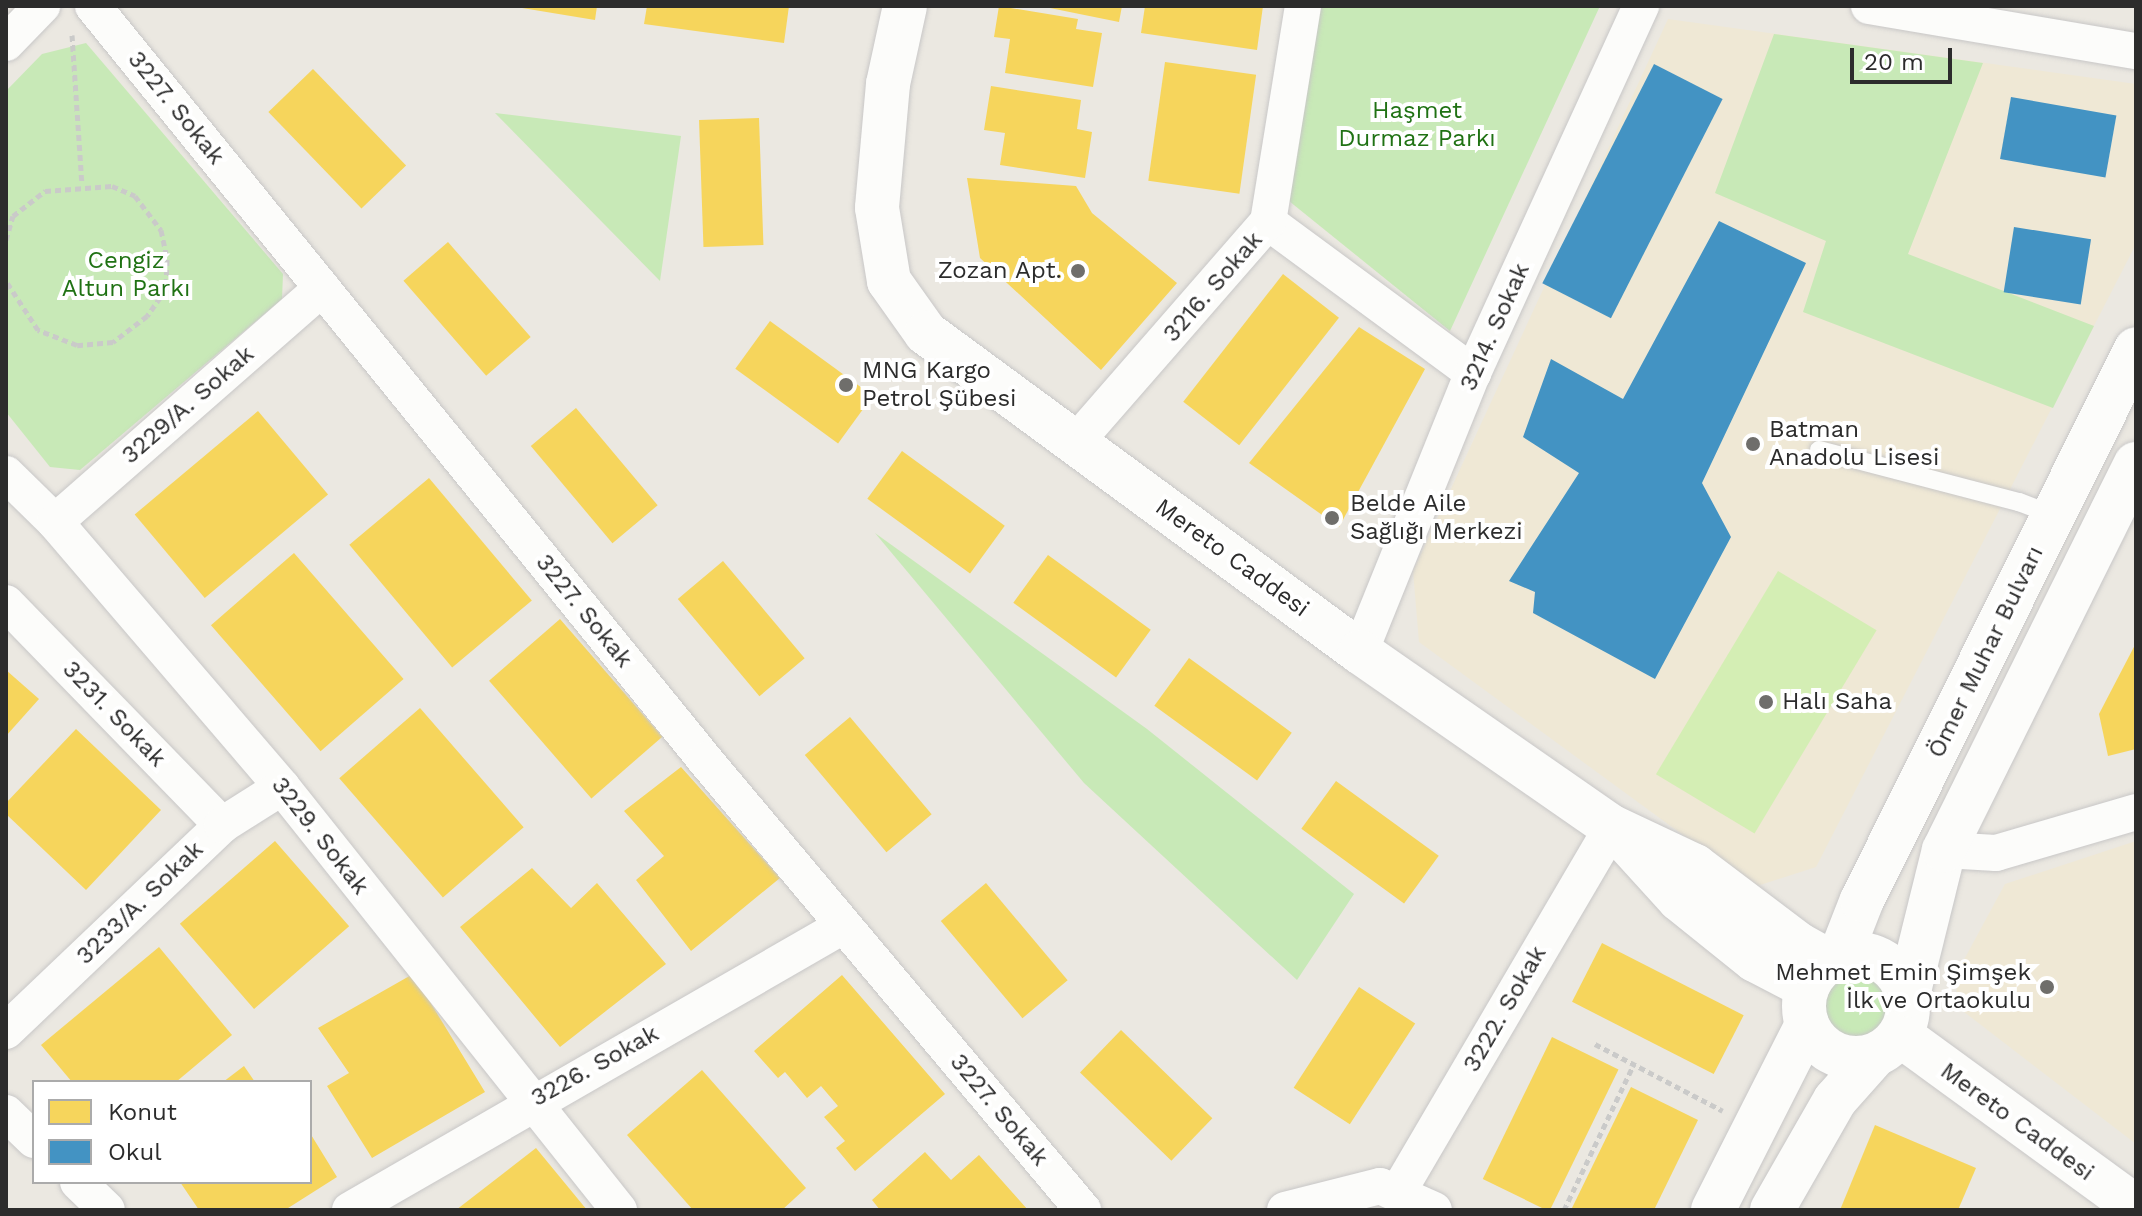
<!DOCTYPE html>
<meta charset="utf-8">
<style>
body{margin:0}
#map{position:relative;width:2142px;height:1216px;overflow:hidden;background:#ebe8e1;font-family:"Work Sans",sans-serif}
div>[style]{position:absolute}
.education>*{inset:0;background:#efe8d5}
.green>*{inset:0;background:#c8e9b7}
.round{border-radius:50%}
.pitch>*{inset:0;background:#d4eeb4;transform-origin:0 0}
.homes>*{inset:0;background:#f6d55c;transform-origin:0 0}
.schools>*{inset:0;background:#4393c3;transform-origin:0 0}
.path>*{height:5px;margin-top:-2.5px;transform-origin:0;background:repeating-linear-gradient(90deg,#cacac9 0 6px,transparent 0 10px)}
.roads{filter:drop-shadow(0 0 2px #c8c7c7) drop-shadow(0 0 2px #c8c7c7)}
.service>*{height:18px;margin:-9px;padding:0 9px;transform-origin:9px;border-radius:9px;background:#fcfcfa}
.minor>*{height:36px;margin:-18px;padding:0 18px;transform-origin:18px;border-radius:18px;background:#fcfcfa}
.tertiary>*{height:44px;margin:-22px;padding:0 22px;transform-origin:22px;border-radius:22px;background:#fcfcfa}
.secondary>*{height:44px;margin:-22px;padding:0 22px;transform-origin:22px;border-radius:22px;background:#fcfcfa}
.secondary>.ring{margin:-22px;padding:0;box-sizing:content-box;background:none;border:44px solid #fcfcfa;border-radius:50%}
.dots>*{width:22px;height:22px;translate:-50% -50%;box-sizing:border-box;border:4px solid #fff;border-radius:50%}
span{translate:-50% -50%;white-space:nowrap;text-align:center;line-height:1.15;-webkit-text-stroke:8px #fff;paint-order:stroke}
.street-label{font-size:24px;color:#2c2c2c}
.park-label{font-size:24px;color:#207214}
.poi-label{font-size:24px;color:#2c2c2c}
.right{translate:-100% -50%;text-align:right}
.left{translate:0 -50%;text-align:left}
.frame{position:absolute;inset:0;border:8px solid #2c2c2c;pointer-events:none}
.legend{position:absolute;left:32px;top:1080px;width:280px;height:104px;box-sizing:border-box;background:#fff;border:2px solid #ababab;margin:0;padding:10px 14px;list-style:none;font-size:24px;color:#2c2c2c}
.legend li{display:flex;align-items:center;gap:16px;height:40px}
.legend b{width:40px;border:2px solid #ababab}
.scale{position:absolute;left:1850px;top:48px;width:102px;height:36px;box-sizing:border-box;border:4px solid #2c2c2c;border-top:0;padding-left:10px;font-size:24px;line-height:28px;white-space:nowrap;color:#2c2c2c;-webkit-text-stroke:6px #fff;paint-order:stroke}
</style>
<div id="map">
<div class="education">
<i style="clip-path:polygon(1668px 19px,2136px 84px,2136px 244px,1816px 867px,1754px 887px,1419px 642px,1413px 571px)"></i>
<i style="clip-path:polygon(2136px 841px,2136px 1144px,1955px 1005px,1959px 969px,2005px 884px)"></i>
</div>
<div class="green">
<i style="clip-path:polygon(1313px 6px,1600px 6px,1450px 331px,1289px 201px)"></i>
<i style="clip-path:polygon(1774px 34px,1983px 63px,1908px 254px,2094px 326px,2053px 408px,1803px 312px,1826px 241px,1715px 193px)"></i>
<i style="clip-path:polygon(86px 43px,283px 274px,282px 299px,80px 470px,50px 467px,6px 412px,6px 91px,42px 54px)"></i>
<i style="clip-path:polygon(495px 113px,681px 136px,660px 281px)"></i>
<i style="clip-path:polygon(875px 533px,1147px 729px,1354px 894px,1297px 980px,1084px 783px)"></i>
<i class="round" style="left:1818px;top:971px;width:68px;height:68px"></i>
</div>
<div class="pitch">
<i style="left:1778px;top:571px;width:115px;height:237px;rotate:31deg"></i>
</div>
<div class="homes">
<i style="clip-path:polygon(510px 6px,597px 6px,595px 20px)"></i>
<i style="clip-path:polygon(647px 6px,789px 6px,784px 43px,644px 24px)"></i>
<i style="clip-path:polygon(999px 6px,1078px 19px,1076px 29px,1102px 33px,1093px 87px,1005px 73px,1010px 39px,994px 37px)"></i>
<i style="clip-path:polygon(1040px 6px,1122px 6px,1119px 22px)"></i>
<i style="clip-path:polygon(1145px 6px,1263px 6px,1257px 50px,1141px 33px)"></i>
<i style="left:1165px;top:62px;width:92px;height:120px;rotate:8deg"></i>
<i style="left:313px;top:69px;width:134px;height:62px;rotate:46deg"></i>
<i style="clip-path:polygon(991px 86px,1081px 100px,1077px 129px,1092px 132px,1085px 178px,1000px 165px,1005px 133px,984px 130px)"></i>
<i style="left:759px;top:118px;width:127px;height:60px;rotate:88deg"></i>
<i style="clip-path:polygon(967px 178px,1076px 186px,1092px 213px,1177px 283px,1101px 370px,980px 258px)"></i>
<i style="left:448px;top:242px;width:126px;height:59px;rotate:49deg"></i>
<i style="left:1283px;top:274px;width:71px;height:162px;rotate:38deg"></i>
<i style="left:770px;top:321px;width:127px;height:59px;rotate:36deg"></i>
<i style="clip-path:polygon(1359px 327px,1425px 369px,1339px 527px,1249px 463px)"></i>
<i style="left:576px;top:408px;width:127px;height:59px;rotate:50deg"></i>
<i style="left:258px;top:411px;width:109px;height:161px;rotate:50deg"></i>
<i style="left:902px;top:451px;width:127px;height:59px;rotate:36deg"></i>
<i style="left:429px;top:478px;width:160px;height:104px;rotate:50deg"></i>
<i style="left:294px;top:553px;width:167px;height:110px;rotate:49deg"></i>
<i style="left:1048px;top:555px;width:127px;height:59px;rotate:36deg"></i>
<i style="left:723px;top:561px;width:127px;height:59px;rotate:50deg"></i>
<i style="left:560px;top:619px;width:156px;height:94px;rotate:49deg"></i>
<i style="clip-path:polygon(2136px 643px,2136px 749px,2108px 756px,2099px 714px)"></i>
<i style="left:1189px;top:658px;width:127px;height:59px;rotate:36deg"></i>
<i style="clip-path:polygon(6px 670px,39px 699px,6px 736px)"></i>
<i style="left:420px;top:708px;width:158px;height:107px;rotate:49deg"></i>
<i style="left:850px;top:717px;width:127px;height:59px;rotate:50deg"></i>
<i style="clip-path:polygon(76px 729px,161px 810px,86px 890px,6px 814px,6px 803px)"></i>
<i style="clip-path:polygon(681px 767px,780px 878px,691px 951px,636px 880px,664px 856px,624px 811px)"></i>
<i style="left:1336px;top:781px;width:127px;height:59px;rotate:36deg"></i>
<i style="left:275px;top:841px;width:113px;height:126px;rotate:49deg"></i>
<i style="clip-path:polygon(532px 868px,571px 908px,597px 883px,666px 964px,560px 1047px,460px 927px)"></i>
<i style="left:986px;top:883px;width:127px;height:59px;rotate:50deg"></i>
<i style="left:1602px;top:943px;width:159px;height:66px;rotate:27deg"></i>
<i style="clip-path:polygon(159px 947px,232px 1035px,176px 1082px,72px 1082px,41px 1045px)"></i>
<i style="clip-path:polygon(413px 974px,485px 1092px,372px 1158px,327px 1086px,349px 1073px,318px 1028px)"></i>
<i style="clip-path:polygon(842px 975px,945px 1094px,855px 1171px,836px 1148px,845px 1141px,824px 1117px,838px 1106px,821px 1086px,807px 1098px,785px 1072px,778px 1078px,754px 1051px)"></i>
<i style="left:1359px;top:987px;width:67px;height:120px;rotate:33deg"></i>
<i style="left:1121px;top:1030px;width:127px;height:59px;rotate:44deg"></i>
<i style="left:1552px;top:1037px;width:74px;height:158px;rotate:26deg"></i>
<i style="clip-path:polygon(244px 1066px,255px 1082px,223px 1082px)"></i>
<i style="clip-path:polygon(702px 1070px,806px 1188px,782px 1210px,693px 1210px,627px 1135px)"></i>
<i style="clip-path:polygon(1631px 1087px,1698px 1120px,1654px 1210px,1571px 1210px)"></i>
<i style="clip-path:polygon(1875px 1125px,1976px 1168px,1958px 1210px,1840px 1210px)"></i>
<i style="clip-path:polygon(310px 1133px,337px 1177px,285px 1210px,199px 1210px,180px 1182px,310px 1182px)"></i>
<i style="clip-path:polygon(536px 1148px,587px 1210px,456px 1210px)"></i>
<i style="clip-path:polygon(925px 1152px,951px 1180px,979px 1155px,1028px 1210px,880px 1210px,872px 1200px)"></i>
</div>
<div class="schools">
<i style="left:1654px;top:64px;width:77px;height:246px;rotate:27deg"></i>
<i style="left:2011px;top:97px;width:107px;height:63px;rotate:10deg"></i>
<i style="clip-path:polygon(1719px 221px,1806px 263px,1702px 483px,1731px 537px,1655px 679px,1533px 613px,1535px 592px,1509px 581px,1579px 473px,1523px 437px,1551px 359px,1623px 399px)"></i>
<i style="left:2014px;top:227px;width:78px;height:66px;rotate:9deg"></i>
</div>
<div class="path">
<i style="left:72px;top:35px;width:149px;rotate:86.2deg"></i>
<i style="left:6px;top:240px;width:25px;rotate:-74deg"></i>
<i style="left:13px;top:216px;width:41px;rotate:-38deg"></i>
<i style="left:45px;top:191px;width:67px;rotate:-4.3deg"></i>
<i style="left:112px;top:186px;width:25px;rotate:23deg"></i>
<i style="left:135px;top:196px;width:43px;rotate:52.6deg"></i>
<i style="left:161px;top:230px;width:30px;rotate:78deg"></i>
<i style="left:167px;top:259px;width:30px;rotate:92deg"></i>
<i style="left:166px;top:289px;width:33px;rotate:125deg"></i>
<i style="left:147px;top:316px;width:43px;rotate:142.6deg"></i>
<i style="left:113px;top:342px;width:36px;rotate:175deg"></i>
<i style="left:77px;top:345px;width:42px;rotate:-159deg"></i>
<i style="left:38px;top:330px;width:59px;rotate:-123.1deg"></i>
<i style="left:1595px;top:1044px;width:144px;rotate:27.6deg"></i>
<i style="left:1564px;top:1210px;width:162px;rotate:-64.4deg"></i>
</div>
<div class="roads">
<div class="service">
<i style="left:1819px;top:450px;width:207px;rotate:14.6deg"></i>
<i style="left:2019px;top:502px;width:36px;rotate:21deg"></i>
</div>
<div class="minor">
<i style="left:93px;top:6px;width:971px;rotate:50.93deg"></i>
<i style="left:705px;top:760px;width:588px;rotate:49.97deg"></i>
<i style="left:1869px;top:6px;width:271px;rotate:9.6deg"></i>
<i style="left:6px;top:43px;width:52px;rotate:-45.8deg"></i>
<i style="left:1268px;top:222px;width:255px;rotate:36.4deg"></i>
<i style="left:1075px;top:443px;width:293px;rotate:-48.9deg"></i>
<i style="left:1268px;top:222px;width:219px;rotate:-80.8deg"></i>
<i style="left:6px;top:474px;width:69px;rotate:44.4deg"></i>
<i style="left:55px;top:522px;width:349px;rotate:49.4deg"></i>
<i style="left:282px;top:787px;width:541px;rotate:51.46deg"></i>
<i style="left:55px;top:522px;width:355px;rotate:-41.2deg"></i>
<i style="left:6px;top:603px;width:310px;rotate:45.8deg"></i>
<i style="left:1360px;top:652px;width:301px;rotate:-68deg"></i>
<i style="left:1473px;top:373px;width:404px;rotate:-65.4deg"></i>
<i style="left:1944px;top:850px;width:52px;rotate:3.3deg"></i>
<i style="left:1996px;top:853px;width:146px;rotate:-16.3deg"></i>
<i style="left:6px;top:1031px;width:298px;rotate:-43.6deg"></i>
<i style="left:222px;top:825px;width:71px;rotate:-32.3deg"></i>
<i style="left:6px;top:1113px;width:39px;rotate:44deg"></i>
<i style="left:78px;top:1182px;width:40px;rotate:44deg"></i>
<i style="left:1398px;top:1192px;width:423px;rotate:-59.6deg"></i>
<i style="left:350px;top:1210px;width:569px;rotate:-29.94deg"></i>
<i style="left:1285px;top:1210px;width:98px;rotate:-14.2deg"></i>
<i style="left:1380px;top:1186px;width:59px;rotate:24deg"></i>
</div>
<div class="tertiary">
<i style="left:905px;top:6px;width:80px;rotate:102.3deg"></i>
<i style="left:888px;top:84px;width:124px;rotate:95.1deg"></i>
<i style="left:877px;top:208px;width:74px;rotate:80.7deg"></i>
<i style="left:889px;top:281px;width:64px;rotate:54.6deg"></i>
<i style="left:926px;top:333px;width:539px;rotate:36.32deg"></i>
<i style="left:1360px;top:652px;width:307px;rotate:34.8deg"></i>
<i style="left:1612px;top:827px;width:92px;rotate:25.2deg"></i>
<i style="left:1695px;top:866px;width:129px;rotate:37.1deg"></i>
<i style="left:1798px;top:944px;width:35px;rotate:29deg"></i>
<i style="left:1628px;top:843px;width:76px;rotate:47.7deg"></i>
<i style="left:1679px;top:899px;width:97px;rotate:38.8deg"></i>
<i style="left:1755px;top:960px;width:59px;rotate:27.4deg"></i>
<i style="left:1900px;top:1035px;width:292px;rotate:36.1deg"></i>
</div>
<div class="secondary">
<i class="ring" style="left:1804px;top:954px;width:60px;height:60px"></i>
<i style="left:1840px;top:956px;width:60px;rotate:-68.6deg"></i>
<i style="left:1862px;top:900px;width:615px;rotate:-63.56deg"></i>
<i style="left:1908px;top:995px;width:149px;rotate:-76.1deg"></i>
<i style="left:1944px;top:850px;width:431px;rotate:-63.6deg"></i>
<i style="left:1713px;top:1210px;width:208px;rotate:-63.1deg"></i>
<i style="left:1772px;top:1210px;width:127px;rotate:-60.2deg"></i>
<i style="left:1835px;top:1100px;width:60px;rotate:-48.4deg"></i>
</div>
</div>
<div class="dots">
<i style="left:1078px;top:271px;background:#6f6e6b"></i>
<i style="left:846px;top:385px;background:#6f6e6b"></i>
<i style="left:1753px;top:444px;background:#6f6e6b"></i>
<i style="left:1332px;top:518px;background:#6f6e6b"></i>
<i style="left:1766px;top:702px;background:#6f6e6b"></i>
<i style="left:2047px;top:987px;background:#6f6e6b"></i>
</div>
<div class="street-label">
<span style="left:176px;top:108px;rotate:51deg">3227. Sokak</span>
<span style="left:1213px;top:287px;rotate:-49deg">3216. Sokak</span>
<span style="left:1495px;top:327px;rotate:-66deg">3214. Sokak</span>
<span style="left:188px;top:405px;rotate:-41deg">3229/A. Sokak</span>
<span style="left:1232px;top:558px;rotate:36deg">Mereto Caddesi</span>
<span style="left:584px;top:611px;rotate:51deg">3227. Sokak</span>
<span style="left:1986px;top:652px;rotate:-64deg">Ömer Muhar Bulvarı</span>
<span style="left:114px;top:714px;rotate:46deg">3231. Sokak</span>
<span style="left:320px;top:836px;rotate:52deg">3229. Sokak</span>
<span style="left:140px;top:903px;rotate:-44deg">3233/A. Sokak</span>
<span style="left:1505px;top:1009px;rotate:-60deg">3222. Sokak</span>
<span style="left:595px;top:1066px;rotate:-29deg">3226. Sokak</span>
<span style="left:999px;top:1110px;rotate:50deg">3227. Sokak</span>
<span style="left:2017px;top:1122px;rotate:36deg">Mereto Caddesi</span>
</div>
<div class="park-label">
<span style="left:1417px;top:125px">Haşmet<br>Durmaz Parkı</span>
<span style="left:126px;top:275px">Cengiz<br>Altun Parkı</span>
</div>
<div class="poi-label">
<span class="right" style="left:1062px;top:271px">Zozan Apt.</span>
<span class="left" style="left:862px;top:385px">MNG Kargo<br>Petrol Şübesi</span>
<span class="left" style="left:1769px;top:444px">Batman<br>Anadolu Lisesi</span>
<span class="left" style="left:1350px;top:518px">Belde Aile<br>Sağlığı Merkezi</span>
<span class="left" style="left:1782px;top:702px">Halı Saha</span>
<span class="right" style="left:2031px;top:987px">Mehmet Emin Şimşek<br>İlk ve Ortaokulu</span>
</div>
<div class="frame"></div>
<ul class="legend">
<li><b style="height:22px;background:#f6d55c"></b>Konut</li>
<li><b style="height:22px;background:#4393c3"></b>Okul</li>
</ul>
<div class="scale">20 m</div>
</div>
